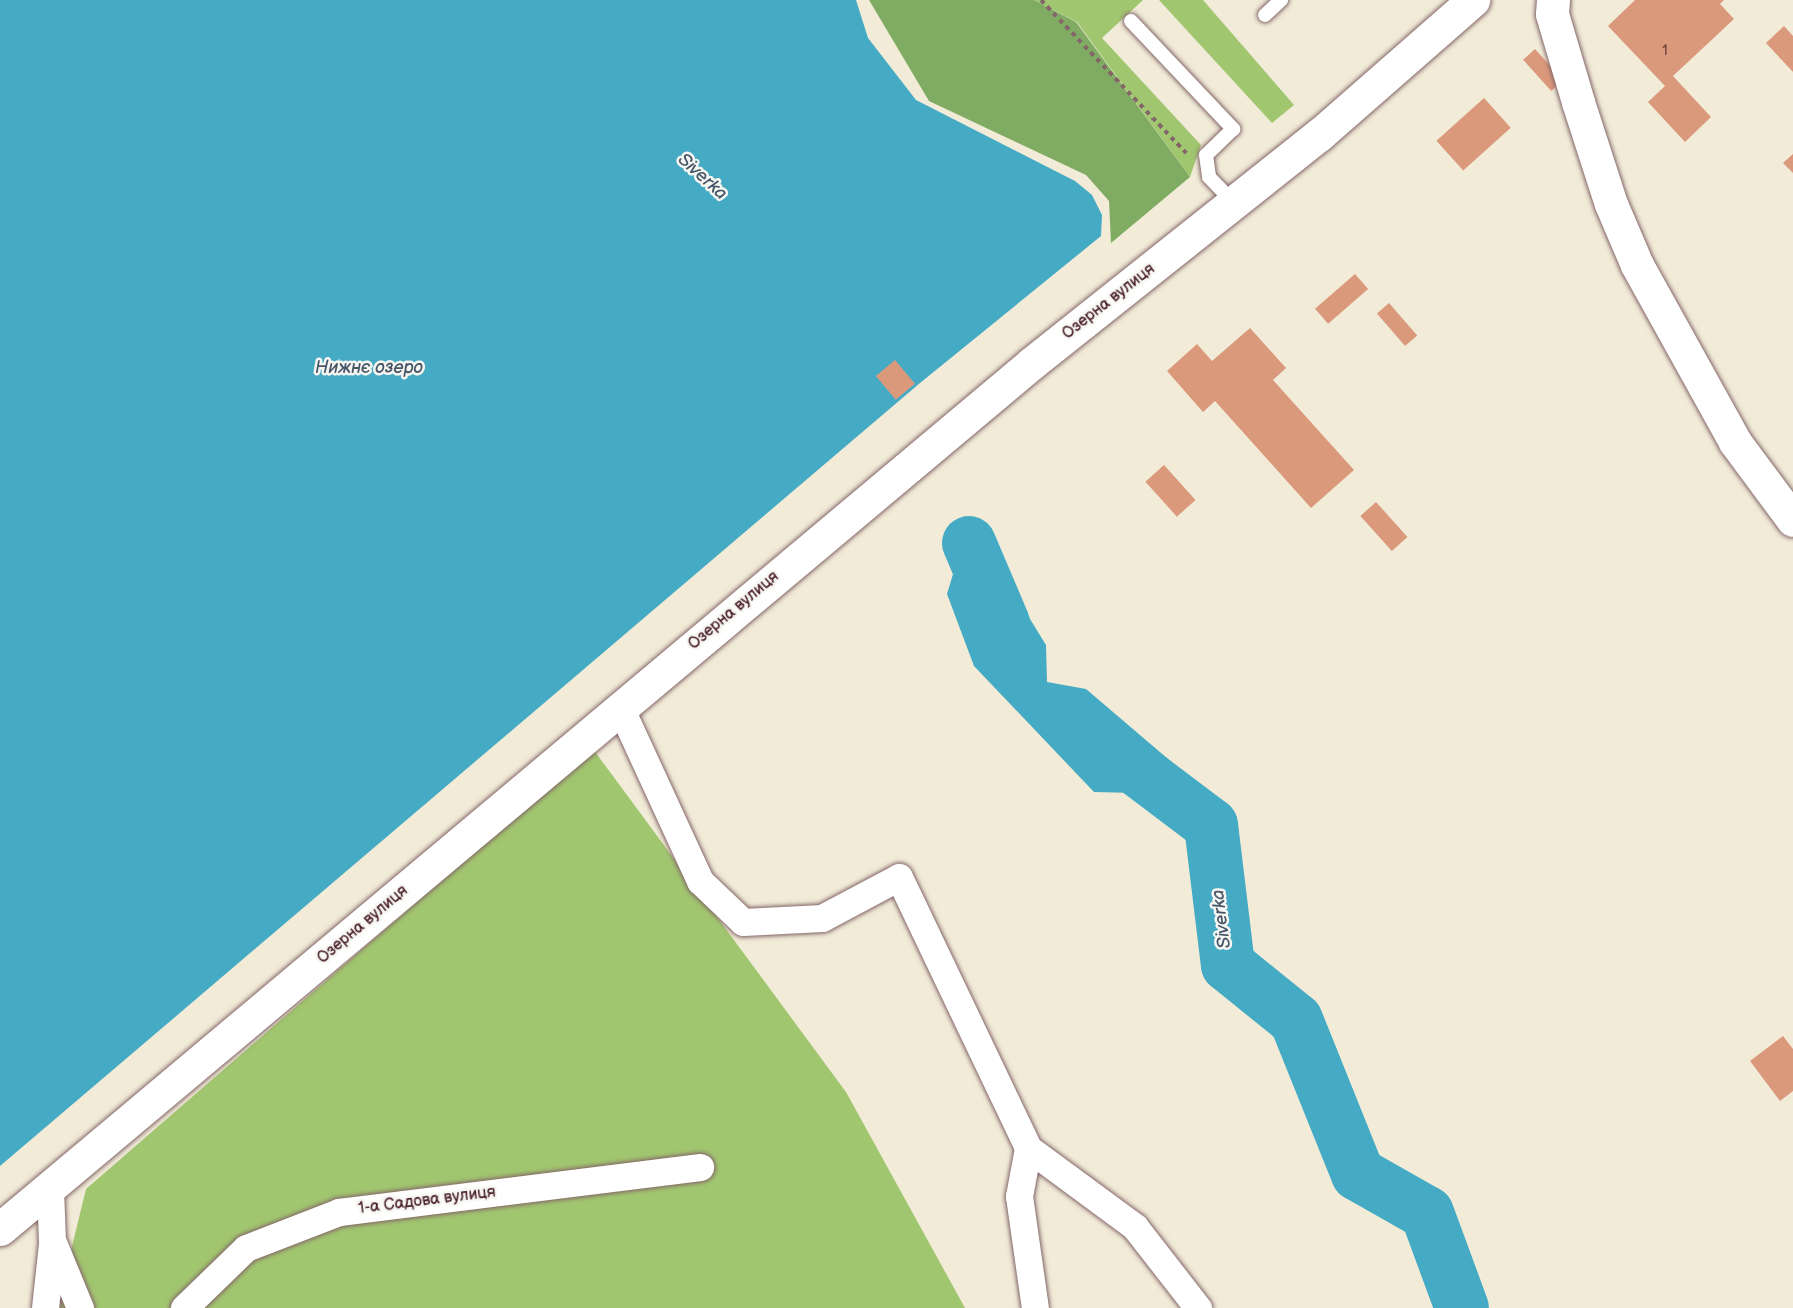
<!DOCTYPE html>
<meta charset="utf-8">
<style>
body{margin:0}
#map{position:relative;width:1793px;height:1308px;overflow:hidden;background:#f1ebd8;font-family:"Balsamiq Sans",sans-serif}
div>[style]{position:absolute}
.green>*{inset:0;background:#a1c670}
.forest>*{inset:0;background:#80ab62}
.water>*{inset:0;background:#45aac4}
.river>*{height:54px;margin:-27px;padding:0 27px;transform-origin:27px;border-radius:27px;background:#45aac4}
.building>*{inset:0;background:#db997c;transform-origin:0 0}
.path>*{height:4px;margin-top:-2px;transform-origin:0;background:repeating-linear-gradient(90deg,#846668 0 4.5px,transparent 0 9px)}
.roads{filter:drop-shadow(0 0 2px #846668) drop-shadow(0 0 2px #846668)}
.lane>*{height:14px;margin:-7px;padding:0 7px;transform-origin:7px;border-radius:7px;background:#fff}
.street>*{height:27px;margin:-13.5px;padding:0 13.5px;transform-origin:13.5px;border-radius:13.5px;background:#fff}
.secondary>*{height:33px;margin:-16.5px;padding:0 16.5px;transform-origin:16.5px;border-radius:16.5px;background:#fff}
span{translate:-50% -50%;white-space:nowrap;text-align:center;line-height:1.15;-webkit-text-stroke:5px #f6f6f2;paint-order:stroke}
.number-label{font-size:14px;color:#6e3e3f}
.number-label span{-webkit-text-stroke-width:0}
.street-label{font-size:16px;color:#4a1f2b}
.water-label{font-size:18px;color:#485768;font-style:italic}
</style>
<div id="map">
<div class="green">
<i style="clip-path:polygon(1034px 0,1143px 0,1102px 38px,1201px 145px,1190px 177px,1077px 22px)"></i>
<i style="clip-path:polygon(1159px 0,1203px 0,1294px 105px,1272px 123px)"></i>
<i style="clip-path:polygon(593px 749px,846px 1092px,965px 1308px,57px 1308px,86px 1189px)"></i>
</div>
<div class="forest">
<i style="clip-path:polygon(869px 0,1034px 0,1076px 22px,1190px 177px,1111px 243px,1109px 201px,1086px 175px,929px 101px)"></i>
</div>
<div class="water">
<i style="clip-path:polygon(0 0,856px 0,868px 38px,916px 100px,1075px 181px,1092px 195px,1102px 215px,1101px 236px,920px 383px,0 1166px)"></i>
<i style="clip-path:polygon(960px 551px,995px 562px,1046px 645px,1047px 682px,1086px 689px,1181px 770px,1170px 805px,1137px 793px,1094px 792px,974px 666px,947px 594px)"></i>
</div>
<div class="river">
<i style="left:969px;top:543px;width:87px;rotate:67deg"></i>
<i style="left:1114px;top:752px;width:121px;rotate:37deg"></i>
<i style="left:1211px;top:825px;width:141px;rotate:83.1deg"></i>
<i style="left:1228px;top:965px;width:87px;rotate:39deg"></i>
<i style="left:1296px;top:1020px;width:166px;rotate:68.1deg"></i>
<i style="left:1358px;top:1174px;width:79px;rotate:29.5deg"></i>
<i style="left:1427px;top:1213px;width:101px;rotate:69.8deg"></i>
</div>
<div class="building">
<i style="clip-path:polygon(1635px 0,1724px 0,1720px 4px,1734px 19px,1673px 76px,1711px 117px,1685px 142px,1648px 102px,1665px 86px,1608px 26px)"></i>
<i style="clip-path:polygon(1784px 26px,1793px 36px,1793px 72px,1766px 43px)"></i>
<i style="left:1535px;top:49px;width:42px;height:16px;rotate:48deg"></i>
<i style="left:1484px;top:98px;width:40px;height:64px;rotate:48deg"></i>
<i style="clip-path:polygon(1793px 154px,1793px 173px,1783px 163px)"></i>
<i style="left:1355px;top:274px;width:20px;height:53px;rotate:49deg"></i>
<i style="left:1389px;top:303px;width:43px;height:16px;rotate:49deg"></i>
<i style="clip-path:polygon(1250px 328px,1286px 368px,1273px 380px,1354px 470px,1311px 508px,1215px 401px,1203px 412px,1167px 371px,1197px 344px,1212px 361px)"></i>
<i style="left:895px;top:360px;width:31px;height:25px;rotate:50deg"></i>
<i style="left:1164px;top:465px;width:47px;height:25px;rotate:48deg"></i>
<i style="left:1376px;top:502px;width:47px;height:21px;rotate:48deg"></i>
<i style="clip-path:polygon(1783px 1036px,1793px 1049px,1793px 1091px,1780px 1101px,1750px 1061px)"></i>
</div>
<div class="path">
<i style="left:1041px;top:0;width:211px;rotate:46.5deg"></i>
</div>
<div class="roads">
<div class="lane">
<i style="left:1265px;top:15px;width:22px;rotate:-43deg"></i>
<i style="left:1131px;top:21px;width:149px;rotate:46.6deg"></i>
<i style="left:1233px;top:129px;width:37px;rotate:136deg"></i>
<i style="left:1206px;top:155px;width:22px;rotate:82deg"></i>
<i style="left:1209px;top:177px;width:36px;rotate:46deg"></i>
</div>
<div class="street">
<i style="left:620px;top:707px;width:192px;rotate:65.3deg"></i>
<i style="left:700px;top:881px;width:59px;rotate:43.6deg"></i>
<i style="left:743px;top:922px;width:79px;rotate:-2.9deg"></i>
<i style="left:822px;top:918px;width:87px;rotate:-28deg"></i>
<i style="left:899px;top:877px;width:300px;rotate:64.5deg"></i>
<i style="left:1028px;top:1148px;width:133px;rotate:36.4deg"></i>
<i style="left:1135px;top:1227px;width:103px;rotate:52.1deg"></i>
<i style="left:1028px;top:1148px;width:49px;rotate:100.6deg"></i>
<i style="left:1019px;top:1196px;width:113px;rotate:81.9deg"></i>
<i style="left:50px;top:1189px;width:51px;rotate:87.8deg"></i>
<i style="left:52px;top:1240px;width:74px;rotate:67.6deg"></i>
<i style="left:45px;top:1308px;width:64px;rotate:-83.8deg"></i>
<i style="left:184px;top:1308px;width:86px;rotate:-44.1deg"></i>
<i style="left:246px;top:1248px;width:100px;rotate:-21.2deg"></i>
<i style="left:339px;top:1212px;width:364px;rotate:-7.1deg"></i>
</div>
<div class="secondary">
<i style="left:1553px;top:0;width:14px;rotate:94deg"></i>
<i style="left:1552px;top:14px;width:92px;rotate:73.5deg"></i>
<i style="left:1578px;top:102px;width:107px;rotate:72.1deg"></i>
<i style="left:1611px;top:204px;width:66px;rotate:66.9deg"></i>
<i style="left:1637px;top:265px;width:202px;rotate:61deg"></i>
<i style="left:1735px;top:442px;width:97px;rotate:53.4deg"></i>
<i style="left:0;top:1229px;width:1347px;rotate:-40deg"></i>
<i style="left:1032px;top:363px;width:367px;rotate:-38.5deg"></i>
<i style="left:1319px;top:135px;width:205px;rotate:-41.2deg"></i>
</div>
</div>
<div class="number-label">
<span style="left:1665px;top:51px">1</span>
</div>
<div class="street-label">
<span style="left:1109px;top:302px;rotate:-38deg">Озерна вулиця</span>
<span style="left:734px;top:611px;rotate:-40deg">Озерна вулиця</span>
<span style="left:363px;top:925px;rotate:-40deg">Озерна вулиця</span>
<span style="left:427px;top:1201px;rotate:-7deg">1-а Садова вулиця</span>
</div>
<div class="water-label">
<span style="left:702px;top:177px;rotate:42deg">Siverka</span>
<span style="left:369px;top:368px">Нижнє озеро</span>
<span style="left:1222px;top:919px;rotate:-97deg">Siverka</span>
</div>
</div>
